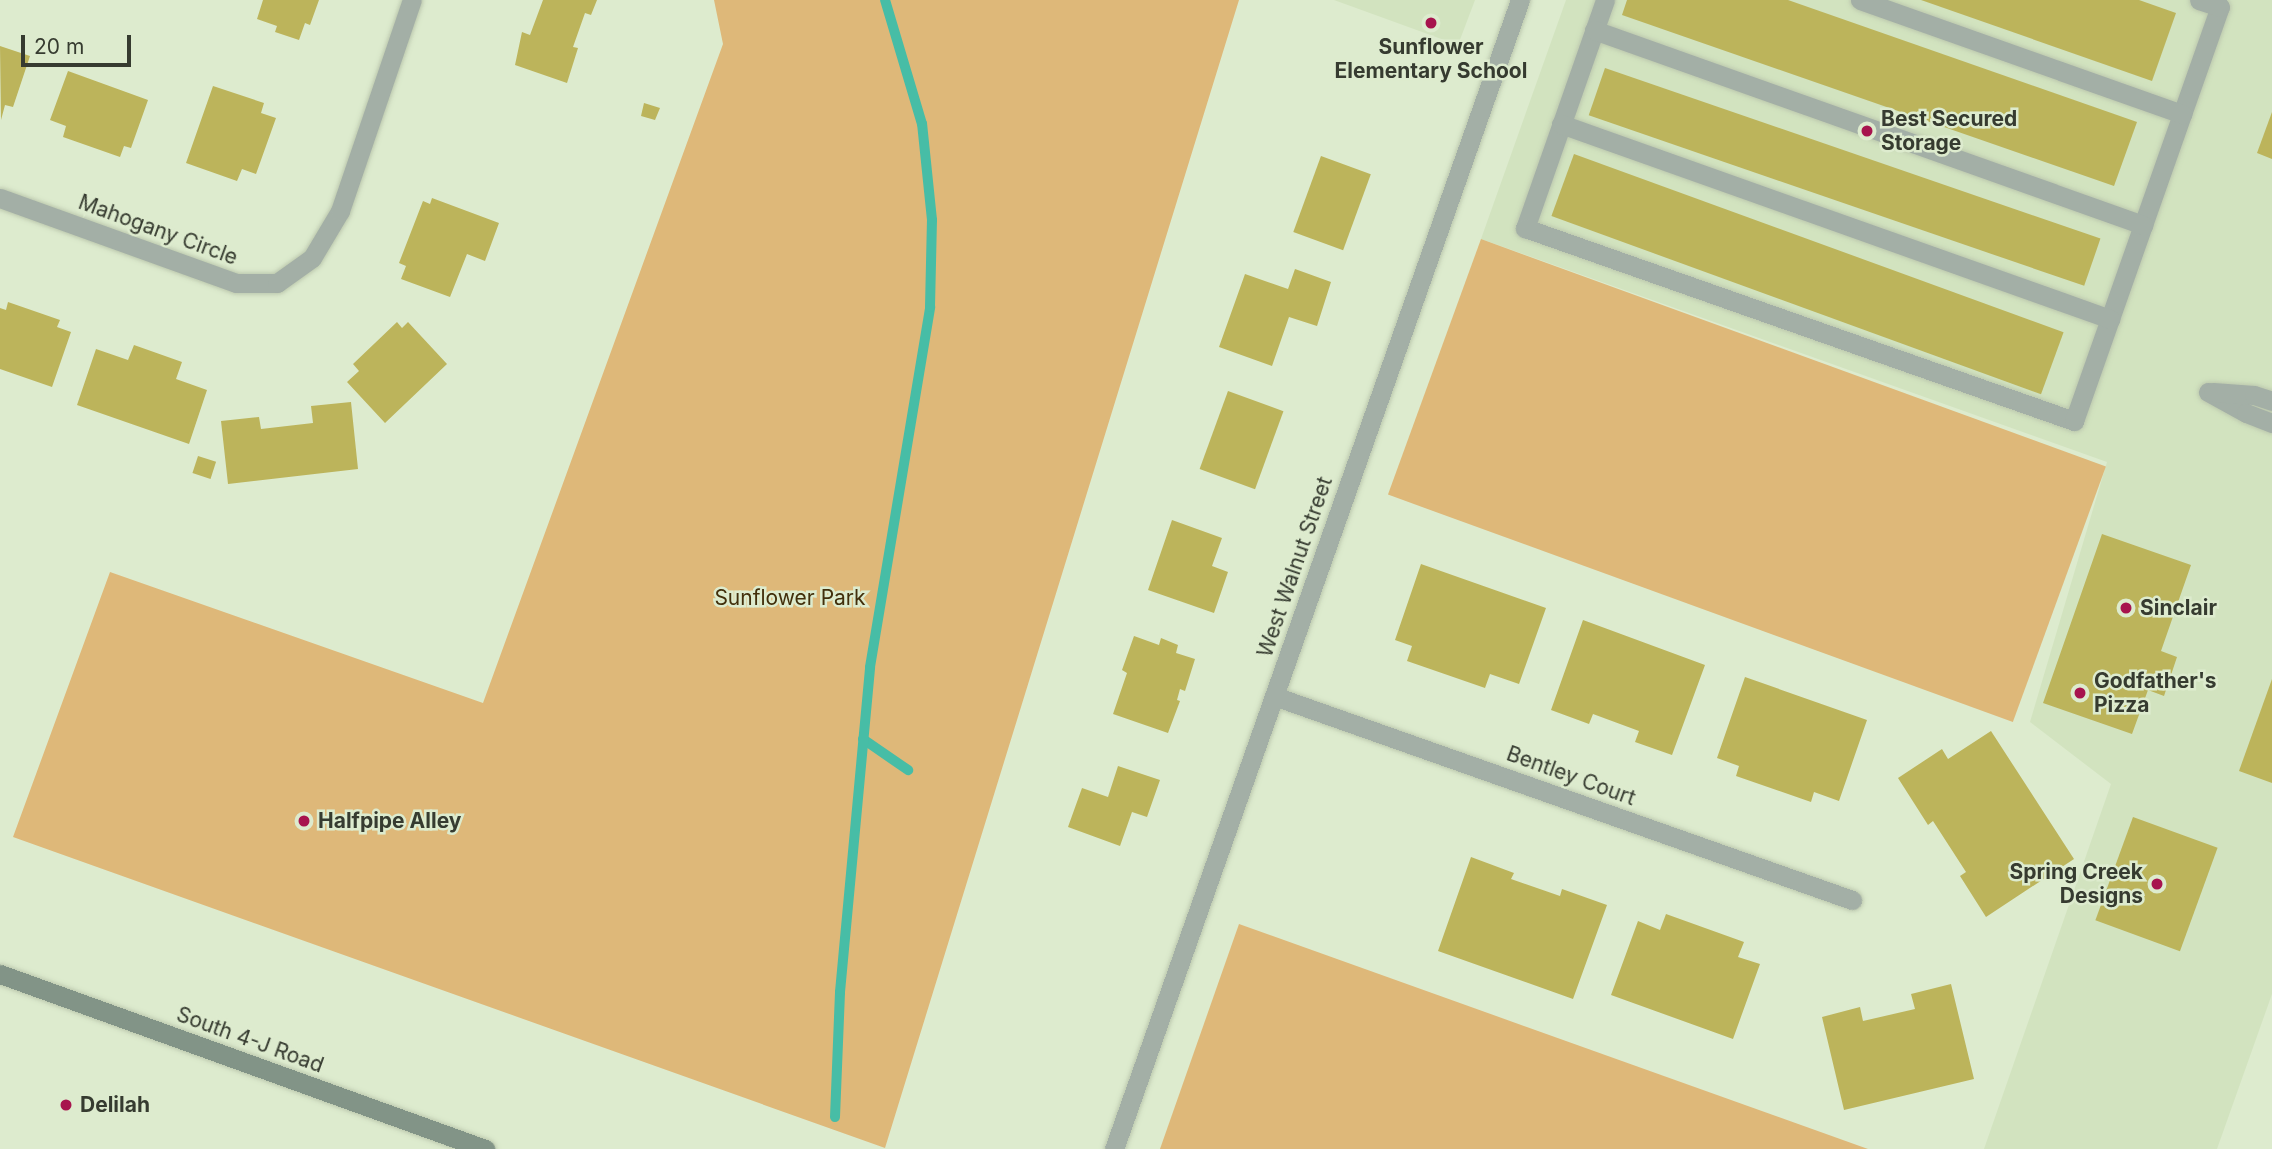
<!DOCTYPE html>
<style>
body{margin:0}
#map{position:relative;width:2272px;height:1149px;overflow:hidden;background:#ddebce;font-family:Inter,sans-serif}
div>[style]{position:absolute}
.built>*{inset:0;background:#d2e3bf}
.green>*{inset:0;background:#deb879;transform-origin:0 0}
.stream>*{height:10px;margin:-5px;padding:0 5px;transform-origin:5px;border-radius:5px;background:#47bda6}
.building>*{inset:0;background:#bcb45b;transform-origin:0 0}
.roads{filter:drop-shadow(0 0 2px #bcc8ae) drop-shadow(0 0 2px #bcc8ae)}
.service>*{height:19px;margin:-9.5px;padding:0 9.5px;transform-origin:9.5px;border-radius:9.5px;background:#a3afa6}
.minor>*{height:19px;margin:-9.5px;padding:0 9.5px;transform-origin:9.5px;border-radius:9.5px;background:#a3afa6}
.secondary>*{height:19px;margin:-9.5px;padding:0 9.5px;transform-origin:9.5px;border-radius:9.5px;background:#829487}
.dots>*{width:19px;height:19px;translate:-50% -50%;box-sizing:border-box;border:4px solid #ddebce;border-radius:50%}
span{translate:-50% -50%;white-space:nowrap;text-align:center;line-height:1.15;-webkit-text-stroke:5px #ddebce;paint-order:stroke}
.poi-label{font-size:21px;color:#363b30;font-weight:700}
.left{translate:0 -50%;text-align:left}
.right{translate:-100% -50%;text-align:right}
.street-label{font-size:21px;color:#363b30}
.park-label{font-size:21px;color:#422f0b}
.scale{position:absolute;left:21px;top:35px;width:110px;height:32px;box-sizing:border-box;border:4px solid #363b30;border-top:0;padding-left:9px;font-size:21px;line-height:24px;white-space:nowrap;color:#363b30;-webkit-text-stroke:5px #ddebce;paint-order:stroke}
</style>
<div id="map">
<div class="built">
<i style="clip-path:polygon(1334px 0,1475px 0,1458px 45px)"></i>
<i style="clip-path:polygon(1566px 0,2272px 0,2272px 994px,2217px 1149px,1984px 1149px,2111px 784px,2030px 722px,2107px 462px,1481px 239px)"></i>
</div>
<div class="green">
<i style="clip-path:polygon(714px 0,1239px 0,885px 1148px,13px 837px,110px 572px,483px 703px,723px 44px)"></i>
<i style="left:1481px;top:239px;width:665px;height:272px;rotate:20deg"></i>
<i style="clip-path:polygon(1239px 924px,1868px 1149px,1160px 1149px)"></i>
</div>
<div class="stream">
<i style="left:863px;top:739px;width:55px;rotate:34.6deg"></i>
<i style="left:835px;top:1117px;width:125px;rotate:-87.7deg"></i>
<i style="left:840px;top:992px;width:326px;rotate:-84.7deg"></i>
<i style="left:870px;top:667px;width:365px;rotate:-80.5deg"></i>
<i style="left:930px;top:307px;width:87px;rotate:-88.7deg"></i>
<i style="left:932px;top:220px;width:97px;rotate:-95.9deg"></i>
<i style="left:922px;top:124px;width:129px;rotate:-106.6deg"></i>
</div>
<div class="building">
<i style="clip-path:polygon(263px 0,319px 0,310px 25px,305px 23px,299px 40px,275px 32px,277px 26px,257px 19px)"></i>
<i style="clip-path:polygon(543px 0,597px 0,591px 15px,585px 13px,573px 47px,578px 48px,567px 83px,515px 65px,522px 32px,530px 35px)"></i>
<i style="clip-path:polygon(1627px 0,1788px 0,2137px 122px,2114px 186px,1622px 15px)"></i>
<i style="clip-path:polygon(1921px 0,2139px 0,2176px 13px,2152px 81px)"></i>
<i style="clip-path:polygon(0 46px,30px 56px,13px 107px,5px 105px,1px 120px)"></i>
<i style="left:1605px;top:68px;width:524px;height:50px;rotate:19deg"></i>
<i style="clip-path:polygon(68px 71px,148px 100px,131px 148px,124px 146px,120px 157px,63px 137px,66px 126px,50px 120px)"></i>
<i style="clip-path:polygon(213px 86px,264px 103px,261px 113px,276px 118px,256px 174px,242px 169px,237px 181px,186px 163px)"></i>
<i style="clip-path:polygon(644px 103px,660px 108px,655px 120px,641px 116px)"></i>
<i style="clip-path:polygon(2272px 112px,2272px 159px,2257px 153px)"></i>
<i style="left:1574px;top:154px;width:521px;height:66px;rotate:20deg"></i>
<i style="left:1321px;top:156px;width:53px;height:81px;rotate:20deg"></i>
<i style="clip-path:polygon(432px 198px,499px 223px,485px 261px,467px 254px,450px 297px,401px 279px,406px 266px,399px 263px,423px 201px,430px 204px)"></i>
<i style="clip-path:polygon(1295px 269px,1331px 282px,1317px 326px,1289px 317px,1272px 366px,1219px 347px,1245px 274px,1288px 289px)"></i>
<i style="clip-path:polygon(8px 302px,60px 320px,57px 327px,71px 332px,52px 387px,0 369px,0 308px,6px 310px)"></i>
<i style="clip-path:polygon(397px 322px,402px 328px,408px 322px,447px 364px,385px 423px,347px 382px,359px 371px,353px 364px)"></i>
<i style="clip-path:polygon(134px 345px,182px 362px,176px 379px,207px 390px,189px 444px,77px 405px,96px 349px,128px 360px)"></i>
<i style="left:1228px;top:391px;width:59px;height:83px;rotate:20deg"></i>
<i style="clip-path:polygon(351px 402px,358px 469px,228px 484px,221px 421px,259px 417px,261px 429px,313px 423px,311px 406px)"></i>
<i style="left:198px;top:456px;width:19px;height:18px;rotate:18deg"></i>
<i style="clip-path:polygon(1172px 520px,1222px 538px,1212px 566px,1228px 572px,1214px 613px,1148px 590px)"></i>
<i style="clip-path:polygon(2102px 534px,2191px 565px,2161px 651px,2177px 657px,2164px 696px,2148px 690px,2132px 734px,2043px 703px)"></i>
<i style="clip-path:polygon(1421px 564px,1546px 608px,1519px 684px,1490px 674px,1485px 688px,1407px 661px,1412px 646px,1395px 640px)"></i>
<i style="clip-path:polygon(1583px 620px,1705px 665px,1672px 755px,1635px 742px,1639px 731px,1593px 714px,1589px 724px,1551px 710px)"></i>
<i style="clip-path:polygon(1134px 636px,1159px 645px,1161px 638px,1178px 645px,1176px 653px,1195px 659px,1185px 691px,1180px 689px,1177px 700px,1180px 701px,1168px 733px,1113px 714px,1127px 673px,1122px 670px)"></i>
<i style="clip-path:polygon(1745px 677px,1867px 720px,1839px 801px,1814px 792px,1811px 802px,1736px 776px,1739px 766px,1717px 758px)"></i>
<i style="clip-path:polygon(2272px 679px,2272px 783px,2239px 771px)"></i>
<i style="clip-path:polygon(1991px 731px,2074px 859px,1986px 917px,1960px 876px,1966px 872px,1933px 821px,1928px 825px,1898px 778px,1942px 749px,1948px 759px)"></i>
<i style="clip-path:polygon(1118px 766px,1160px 780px,1147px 817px,1132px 812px,1120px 846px,1068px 827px,1082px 788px,1108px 797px)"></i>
<i style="left:2133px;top:817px;width:90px;height:110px;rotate:20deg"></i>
<i style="clip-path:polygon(1471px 857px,1514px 873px,1511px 879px,1560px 896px,1562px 889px,1607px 905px,1573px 999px,1438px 951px)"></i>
<i style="clip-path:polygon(1666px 914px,1744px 942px,1738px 957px,1760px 964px,1733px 1039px,1611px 995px,1638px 921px,1660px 930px)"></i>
<i style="clip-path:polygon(1951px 984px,1974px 1079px,1844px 1110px,1822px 1017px,1860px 1007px,1863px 1021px,1915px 1009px,1911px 994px)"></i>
</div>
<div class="roads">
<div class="service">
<i style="left:1605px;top:0;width:242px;rotate:109.3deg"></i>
<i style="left:1525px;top:228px;width:582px;rotate:19.37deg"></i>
<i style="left:2074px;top:421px;width:439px;rotate:-70.6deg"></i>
<i style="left:2220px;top:7px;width:22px;rotate:-162deg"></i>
<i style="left:1860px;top:0;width:342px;rotate:19.5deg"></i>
<i style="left:1594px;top:30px;width:583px;rotate:19.55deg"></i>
<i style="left:1561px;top:124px;width:583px;rotate:19.55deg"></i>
<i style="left:2208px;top:392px;width:43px;rotate:28.9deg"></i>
<i style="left:2246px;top:413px;width:28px;rotate:21deg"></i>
<i style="left:2213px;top:392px;width:41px;rotate:4.2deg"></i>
<i style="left:2254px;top:395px;width:19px;rotate:18deg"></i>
</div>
<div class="minor">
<i style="left:0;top:198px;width:251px;rotate:19.8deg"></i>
<i style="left:236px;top:283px;width:41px"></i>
<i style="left:277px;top:283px;width:43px;rotate:-35.5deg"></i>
<i style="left:312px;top:258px;width:55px;rotate:-59.2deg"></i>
<i style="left:340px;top:211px;width:223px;rotate:-71.2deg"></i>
<i style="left:1274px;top:696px;width:613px;rotate:19.44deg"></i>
<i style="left:1114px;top:1149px;width:1219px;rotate:-70.54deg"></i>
</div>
<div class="secondary">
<i style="left:0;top:974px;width:516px;rotate:19.84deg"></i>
</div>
</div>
<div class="dots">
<i style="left:1431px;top:23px;background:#a7144e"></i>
<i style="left:1867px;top:131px;background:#a7144e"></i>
<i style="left:2126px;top:608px;background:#a7144e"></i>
<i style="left:2080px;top:693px;background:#a7144e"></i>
<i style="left:304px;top:821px;background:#a7144e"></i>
<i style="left:2157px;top:884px;background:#a7144e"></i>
<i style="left:66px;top:1105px;background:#a7144e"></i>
</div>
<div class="poi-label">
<span style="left:1431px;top:59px">Sunflower<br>Elementary School</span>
<span class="left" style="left:1881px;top:131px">Best Secured<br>Storage</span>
<span class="left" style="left:2140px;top:608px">Sinclair</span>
<span class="left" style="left:2094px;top:693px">Godfather's<br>Pizza</span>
<span class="left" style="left:318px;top:821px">Halfpipe Alley</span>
<span class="right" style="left:2143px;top:884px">Spring Creek<br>Designs</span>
<span class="left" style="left:80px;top:1105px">Delilah</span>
</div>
<div class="street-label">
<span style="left:158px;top:230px;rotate:20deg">Mahogany Circle</span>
<span style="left:1295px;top:567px;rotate:-71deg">West Walnut Street</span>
<span style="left:1571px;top:776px;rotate:20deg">Bentley Court</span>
<span style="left:250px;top:1040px;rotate:20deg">South 4-J Road</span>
</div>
<div class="park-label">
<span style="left:790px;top:598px">Sunflower Park</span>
</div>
<div class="scale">20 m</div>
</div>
